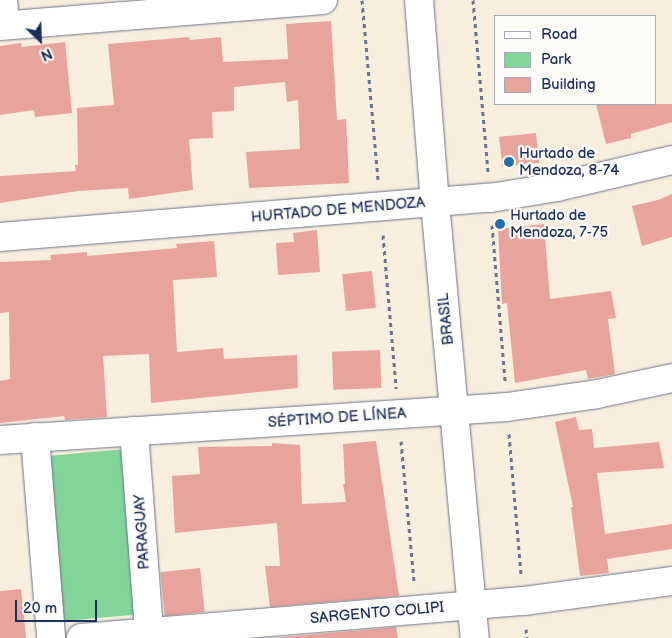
<!DOCTYPE html>
<meta charset="utf-8">
<style>
body{margin:0}
#map{position:relative;width:672px;height:638px;overflow:hidden;background:#f8eede;font-family:"Balsamiq Sans",sans-serif}
div>[style]{position:absolute}
.green>*{inset:0;background:#81d598;transform-origin:0 0}
.building>*{inset:0;background:#e8a39c;transform-origin:0 0}
.path>*{height:3px;margin-top:-1.5px;transform-origin:0;background:repeating-linear-gradient(90deg,#68728b 0 4px,transparent 0 8px)}
.roads{filter:drop-shadow(0 0 1px #68728b) drop-shadow(0 0 1px #68728b)}
.street>*{height:28px;margin:-14px;padding:0 14px;transform-origin:14px;border-radius:14px;background:#fff}
.secondary>*{height:28px;margin:-14px;padding:0 14px;transform-origin:14px;border-radius:14px;background:#fff}
.dots>*{width:14px;height:14px;translate:-50% -50%;box-sizing:border-box;border:2px solid #fdfcf7;border-radius:50%}
span{translate:-50% -50%;white-space:nowrap;text-align:center;line-height:1.15;-webkit-text-stroke:4.5px #fdfcf7;paint-order:stroke}
.poi-label{font-size:15px;color:#1b2f5e}
.left{translate:0 -50%;text-align:left}
.street-label{font-size:15px;color:#1b2f5e}
.legend{position:absolute;left:494px;top:15px;width:162px;height:90px;box-sizing:border-box;background:#fdfcf7;border:1px solid #a3aaba;margin:0;padding:6px 9px;list-style:none;font-size:15px;color:#1b2f5e}
.legend li{display:flex;align-items:center;gap:10px;height:25px}
.legend b{width:25px;border:1px solid #a3aaba}
.north{position:absolute;left:15px;top:15px;width:50px;height:50px;-webkit-text-stroke:4px #fdfcf7;paint-order:stroke;rotate:156deg;font-size:14px;font-weight:700;line-height:20px;text-align:center;color:#1b2f5e}
.north::after{content:'';display:block;margin:auto;width:18px;height:22px;background:#1b2f5e;clip-path:polygon(50% 0,100% 100%,50% 72%,0 100%)}
.scale{position:absolute;left:15px;top:600px;width:82px;height:22px;box-sizing:border-box;border:2px solid #1b2f5e;border-top:0;padding-left:6px;font-size:15px;line-height:18px;white-space:nowrap;color:#1b2f5e;-webkit-text-stroke:4px #fdfcf7;paint-order:stroke}
</style>
<div id="map">
<div class="green">
<i style="left:126px;top:449px;width:166px;height:77px;rotate:85deg"></i>
</div>
<div class="building">
<i style="clip-path:polygon(331px 21px,337px 120px,346px 119px,349px 183px,249px 188px,246px 152px,300px 149px,298px 100px,287px 102px,285px 82px,234px 87px,234px 111px,212px 112px,213px 138px,189px 139px,193px 190px,129px 199px,128px 188px,78px 191px,0 203px,0 176px,76px 171px,75px 165px,78px 165px,77px 108px,114px 105px,108px 44px,189px 37px,190px 40px,221px 37px,223px 62px,288px 59px,286px 24px)"></i>
<i style="clip-path:polygon(65px 42px,72px 113px,35px 117px,34px 110px,0 115px,0 46px,21px 43px,22px 47px)"></i>
<i style="clip-path:polygon(596px 104px,672px 104px,672px 122px,631px 134px,631px 138px,606px 144px)"></i>
<i style="left:536px;top:133px;width:30px;height:37px;rotate:84deg"></i>
<i style="clip-path:polygon(672px 194px,672px 237px,642px 246px,632px 206px,658px 200px)"></i>
<i style="clip-path:polygon(544px 224px,550px 299px,611px 291px,616px 318px,608px 319px,615px 374px,588px 379px,586px 370px,515px 383px,507px 303px,502px 304px,498px 229px)"></i>
<i style="clip-path:polygon(317px 230px,320px 272px,278px 275px,276px 243px,294px 242px,293px 233px)"></i>
<i style="clip-path:polygon(214px 241px,217px 277px,173px 280px,177px 352px,223px 348px,224px 359px,297px 355px,298px 388px,151px 403px,149px 354px,103px 356px,107px 417px,65px 420px,64px 416px,0 423px,0 381px,10px 379px,9px 312px,0 313px,0 262px,51px 260px,50px 255px,87px 252px,87px 256px,177px 248px,176px 244px)"></i>
<i style="left:372px;top:271px;width:37px;height:30px;rotate:84deg"></i>
<i style="left:380px;top:350px;width:38px;height:48px;rotate:88deg"></i>
<i style="clip-path:polygon(576px 417px,579px 430px,592px 429px,594px 448px,659px 442px,664px 468px,597px 473px,605px 534px,672px 524px,672px 549px,607px 559px,609px 573px,580px 576px,571px 507px,573px 507px,555px 422px)"></i>
<i style="clip-path:polygon(376px 441px,399px 596px,270px 607px,265px 566px,280px 566px,277px 523px,175px 533px,172px 476px,200px 474px,198px 447px,272px 446px,272px 443px,300px 445px,302px 504px,346px 502px,343px 484px,345px 484px,343px 444px)"></i>
<i style="left:200px;top:568px;width:44px;height:40px;rotate:84deg"></i>
<i style="clip-path:polygon(21px 589px,26px 638px,0 638px,0 591px)"></i>
<i style="clip-path:polygon(396px 627px,398px 638px,274px 638px)"></i>
</div>
<div class="path">
<i style="left:362px;top:0;width:180px;rotate:84.9deg"></i>
<i style="left:473px;top:0;width:172px;rotate:85deg"></i>
<i style="left:492px;top:225px;width:157px;rotate:85.2deg"></i>
<i style="left:383px;top:235px;width:154px;rotate:85.1deg"></i>
<i style="left:509px;top:434px;width:142px;rotate:85.1deg"></i>
<i style="left:401px;top:441px;width:142px;rotate:84.7deg"></i>
<i style="left:526px;top:629px;width:9px;rotate:84deg"></i>
</div>
<div class="roads">
<div class="street">
<i style="left:3px;top:0;width:25px;rotate:85deg"></i>
<i style="left:419px;top:0;width:203px;rotate:85.5deg"></i>
<i style="left:435px;top:202px;width:438px;rotate:84.8deg"></i>
<i style="left:0;top:26px;width:324px;rotate:-4.6deg"></i>
<i style="left:134px;top:431px;width:202px;rotate:85.7deg"></i>
<i style="left:35px;top:437px;width:202px;rotate:85.4deg"></i>
<i style="left:0;top:440px;width:508px;rotate:-3.72deg"></i>
<i style="left:507px;top:407px;width:91px;rotate:-8.2deg"></i>
<i style="left:597px;top:394px;width:77px;rotate:-12deg"></i>
<i style="left:81px;top:638px;width:445px;rotate:-4.8deg"></i>
<i style="left:524px;top:601px;width:149px;rotate:-7.7deg"></i>
</div>
<div class="secondary">
<i style="left:0;top:237px;width:492px;rotate:-4.6deg"></i>
<i style="left:490px;top:198px;width:68px;rotate:-9.3deg"></i>
<i style="left:557px;top:187px;width:118px;rotate:-13.2deg"></i>
</div>
</div>
<div class="dots">
<i style="left:509px;top:162px;background:#1f6fb2"></i>
<i style="left:500px;top:224px;background:#1f6fb2"></i>
</div>
<div class="poi-label">
<span class="left" style="left:519px;top:162px">Hurtado de<br>Mendoza, 8-74</span>
<span class="left" style="left:510px;top:224px">Hurtado de<br>Mendoza, 7-75</span>
</div>
<div class="street-label">
<span style="left:338px;top:210px;rotate:-5deg">HURTADO DE MENDOZA</span>
<span style="left:446px;top:319px;rotate:-96deg">BRASIL</span>
<span style="left:337px;top:418px;rotate:-4deg">SÉPTIMO DE LÍNEA</span>
<span style="left:142px;top:532px;rotate:-94deg">PARAGUAY</span>
<span style="left:377px;top:613px;rotate:-5deg">SARGENTO COLIPI</span>
</div>
<ul class="legend">
<li><b style="height:6px;background:#fff"></b>Road</li>
<li><b style="height:14px;background:#81d598"></b>Park</li>
<li><b style="height:14px;background:#e8a39c"></b>Building</li>
</ul>
<div class="north">N</div>
<div class="scale">20 m</div>
</div>
